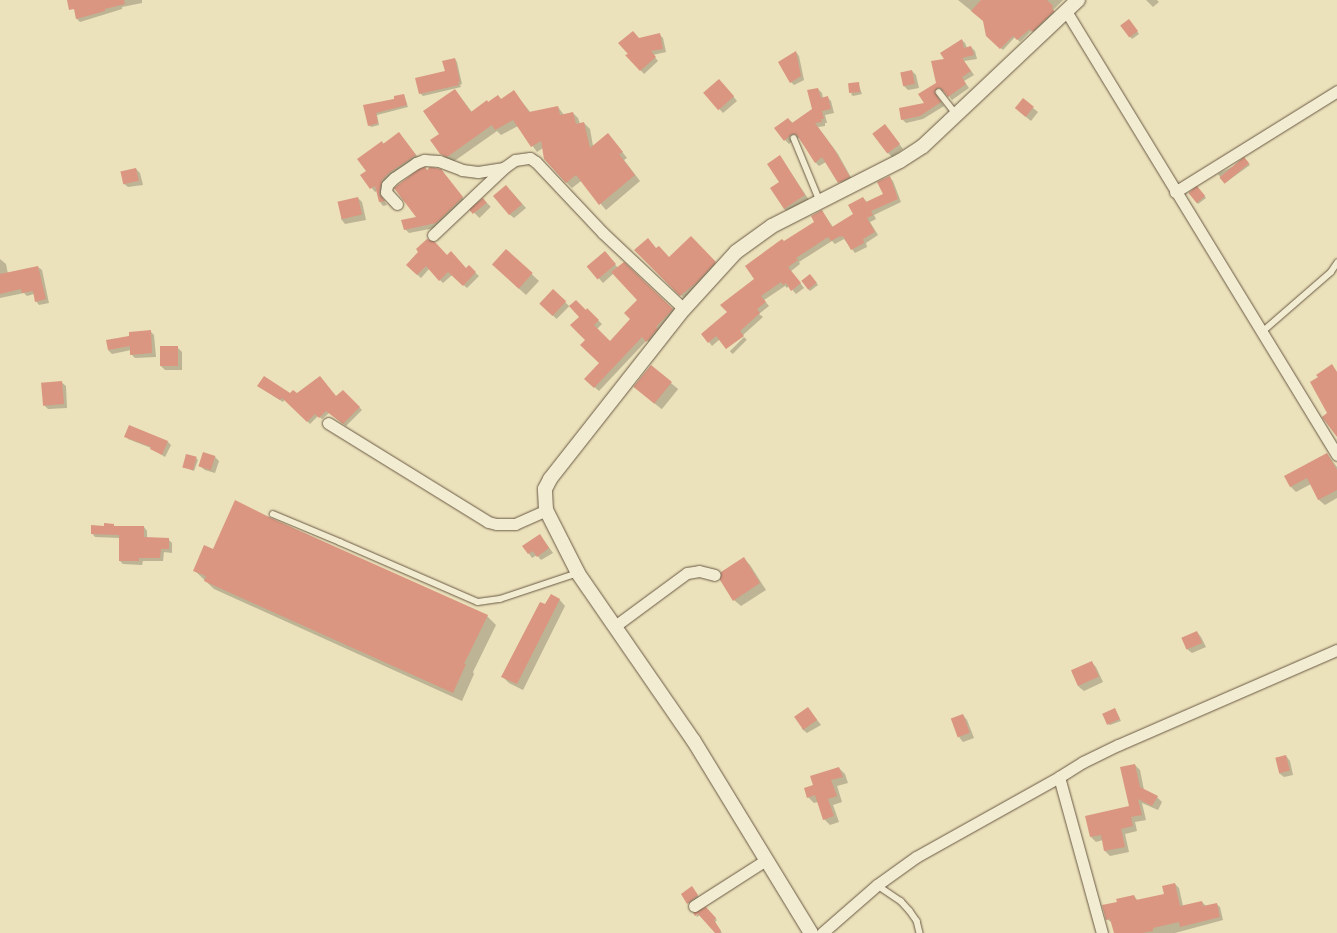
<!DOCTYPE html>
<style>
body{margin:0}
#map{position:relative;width:1337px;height:933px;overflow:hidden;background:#ebe1ba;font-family:Vollkorn,serif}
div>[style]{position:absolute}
.shadow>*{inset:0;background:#0003;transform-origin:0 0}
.building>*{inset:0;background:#da9680;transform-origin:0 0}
.roads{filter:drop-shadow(0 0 1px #695945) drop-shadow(0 0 1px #695945)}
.service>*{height:5.5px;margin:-2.75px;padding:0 2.75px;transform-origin:2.75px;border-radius:2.75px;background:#f2ecd2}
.minor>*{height:11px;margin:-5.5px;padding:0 5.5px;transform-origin:5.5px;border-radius:5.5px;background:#f2ecd2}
.tertiary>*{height:14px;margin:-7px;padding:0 7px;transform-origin:7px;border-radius:7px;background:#f2ecd2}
span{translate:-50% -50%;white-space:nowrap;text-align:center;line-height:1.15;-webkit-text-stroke:3px #f2ecd2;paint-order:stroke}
</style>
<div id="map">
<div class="shadow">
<i style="clip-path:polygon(78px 0,142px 0,142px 3px,122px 7px,122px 9px,80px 22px,77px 19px)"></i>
<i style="clip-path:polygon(958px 0,980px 0,988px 6px,994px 0,1063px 0,1053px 10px,1056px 13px,1035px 33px,1032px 30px,1020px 42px,1015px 37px,1003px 50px,987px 35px,984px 21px)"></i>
<i style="clip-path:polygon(1146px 0,1157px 0,1159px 2px,1153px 7px)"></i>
<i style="clip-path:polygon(1131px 22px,1139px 34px,1132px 39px,1121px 26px)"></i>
<i style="clip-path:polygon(659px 34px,663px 38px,666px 52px,653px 55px,658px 61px,644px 74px,627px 55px,630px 55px,639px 39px)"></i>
<i style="clip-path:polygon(962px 40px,965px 43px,967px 48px,971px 47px,975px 51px,977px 59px,964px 61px,974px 75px,964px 81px,969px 88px,952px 100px,945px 91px,940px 92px,938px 97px,944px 106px,923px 119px,906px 123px,902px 119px,926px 104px,937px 84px,946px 59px)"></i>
<i style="clip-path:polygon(796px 52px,799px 56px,804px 80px,794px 85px,791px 82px)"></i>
<i style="clip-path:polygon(455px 59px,457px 62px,462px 84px,460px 85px,461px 87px,423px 96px,420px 93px,446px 72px)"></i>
<i style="clip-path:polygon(912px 71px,916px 75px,919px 88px,908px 90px,904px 86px)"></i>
<i style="clip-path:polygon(858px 83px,862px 94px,853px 96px,851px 94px)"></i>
<i style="clip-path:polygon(723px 84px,737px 101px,723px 113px,705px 93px)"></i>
<i style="clip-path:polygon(818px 89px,822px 93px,823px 98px,827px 97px,831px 101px,834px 113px,825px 115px,827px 123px,825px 123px,825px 126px,818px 127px,838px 154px,853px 181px,843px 186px,826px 162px,819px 166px,815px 162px,800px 138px,796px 138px,789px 144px,785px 140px,788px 119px,793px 123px,813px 110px)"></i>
<i style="clip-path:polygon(455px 90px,472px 112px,489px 103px,502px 100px,514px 92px,531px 113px,558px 107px,564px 115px,573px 113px,578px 118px,580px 124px,584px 123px,590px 129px,593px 146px,613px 140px,627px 158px,624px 160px,640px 181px,606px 210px,581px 181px,572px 188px,557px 173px,543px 148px,537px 152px,518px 126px,501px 135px,497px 131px,453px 162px,447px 159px,441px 153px,440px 134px)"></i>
<i style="clip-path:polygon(404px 95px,408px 107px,377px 115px,379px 125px,371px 127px,369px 125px,365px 106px,395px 99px)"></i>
<i style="clip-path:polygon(1023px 100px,1038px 112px,1031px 121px,1020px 112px)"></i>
<i style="clip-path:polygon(889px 130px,903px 149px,892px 157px,888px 153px)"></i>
<i style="clip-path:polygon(399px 133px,420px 160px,386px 184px,383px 199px,387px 205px,383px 206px,380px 202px,377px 191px,375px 192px,361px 175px,367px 171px,382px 142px,384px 144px)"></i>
<i style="clip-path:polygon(780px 156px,809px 200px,789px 213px,784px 209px)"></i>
<i style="clip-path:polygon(1246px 160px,1250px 165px,1225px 183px,1218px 174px)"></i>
<i style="clip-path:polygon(136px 169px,140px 173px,143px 185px,128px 187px,123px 183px)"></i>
<i style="clip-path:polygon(427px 171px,445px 175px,466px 202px,440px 227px,409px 233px,405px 229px,418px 218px)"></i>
<i style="clip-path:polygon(889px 177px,893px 181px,901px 202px,874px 215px,876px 219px,870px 222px,878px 235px,866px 243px,867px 247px,855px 253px,844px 239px,835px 244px,832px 241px,799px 262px,800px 264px,791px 271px,804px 288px,796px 294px,789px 286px,787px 288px,785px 286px,764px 300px,769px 306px,759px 314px,763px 317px,743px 335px,720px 339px,712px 346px,709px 342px,728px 313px,784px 242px,816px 222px,822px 211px,833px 227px,854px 215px,863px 198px,867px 202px,884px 194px)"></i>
<i style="clip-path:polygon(1199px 189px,1206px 198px,1198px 204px,1196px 202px)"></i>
<i style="clip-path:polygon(510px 190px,526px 208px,514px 218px,509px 214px)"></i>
<i style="clip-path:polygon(358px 198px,362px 202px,366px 220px,345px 224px,341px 219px)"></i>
<i style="left:483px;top:199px;width:11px;height:16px;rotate:45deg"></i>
<i style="clip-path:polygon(691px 238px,720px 268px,686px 300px,635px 250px,657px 249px,669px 258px)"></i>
<i style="clip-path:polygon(506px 250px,539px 281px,526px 295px,500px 271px)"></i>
<i style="clip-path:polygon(447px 256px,467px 269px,469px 267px,479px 276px,467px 288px,452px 275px,443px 283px,429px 269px,421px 278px,407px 265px)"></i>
<i style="clip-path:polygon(609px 257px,618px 268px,624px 263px,677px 313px,651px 345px,647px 340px,599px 391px,590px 383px,600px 363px,587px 340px,586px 311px,587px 310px,602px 324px,597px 329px,610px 343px,632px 319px,639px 300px,614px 273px,603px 283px,589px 267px)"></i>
<i style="clip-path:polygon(0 259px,6px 264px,8px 274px,38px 267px,42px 270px,49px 303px,39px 305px,36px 301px,34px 294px,27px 296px,24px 293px,0 298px)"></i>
<i style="clip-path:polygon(812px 277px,818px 285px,810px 291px,808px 289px)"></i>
<i style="left:553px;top:290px;width:23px;height:18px;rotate:45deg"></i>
<i style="clip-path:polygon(150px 331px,154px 335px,156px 357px,135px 358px,131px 354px,131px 350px,112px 354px,108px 350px)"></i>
<i style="left:744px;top:337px;width:4px;height:20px;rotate:45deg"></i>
<i style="clip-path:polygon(177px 347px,182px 352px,182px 370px,165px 370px,161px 366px)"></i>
<i style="left:651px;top:367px;width:35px;height:26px;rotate:39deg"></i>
<i style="clip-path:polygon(320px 377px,336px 397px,343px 391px,362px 410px,346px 426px,329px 413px,322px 419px,318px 416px,310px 424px,285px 399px,283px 402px,261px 388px,290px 394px,297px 394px)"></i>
<i style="clip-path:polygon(61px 382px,66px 386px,67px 408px,48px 409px,44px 405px)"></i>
<i style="clip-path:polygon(129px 427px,168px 442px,171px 445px,165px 457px,151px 448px,128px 439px,126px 436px)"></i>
<i style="clip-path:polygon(1327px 454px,1337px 467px,1337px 498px,1325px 505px,1319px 500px,1311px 484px,1296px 492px,1290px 486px)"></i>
<i style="clip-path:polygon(214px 456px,219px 461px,215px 473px,205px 470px,200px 466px)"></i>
<i style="clip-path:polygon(196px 458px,198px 460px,194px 471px,183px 466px)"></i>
<i style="clip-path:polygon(271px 519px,487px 616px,496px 625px,473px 672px,474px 674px,462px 701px,214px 589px,194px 570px,213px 550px)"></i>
<i style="clip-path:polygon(113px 525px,115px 527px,144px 527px,147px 531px,147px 538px,168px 539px,172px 543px,172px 553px,164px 552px,163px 561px,143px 561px,142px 565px,123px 564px,120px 561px,120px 538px,95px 537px,92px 533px,105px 527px)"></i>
<i style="clip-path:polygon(540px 535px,553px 553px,541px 560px,537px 555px,532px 558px,524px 546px)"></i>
<i style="clip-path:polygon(744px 559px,750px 565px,766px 590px,741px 606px,734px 600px)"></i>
<i style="clip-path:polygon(559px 599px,565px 606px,523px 690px,509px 683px,503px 677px,545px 606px)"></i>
<i style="clip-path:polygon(1197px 632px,1201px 637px,1206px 647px,1192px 653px,1187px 649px)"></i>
<i style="clip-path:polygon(1091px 662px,1096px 667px,1103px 682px,1084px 691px,1079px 687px,1072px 672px)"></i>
<i style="clip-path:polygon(808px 708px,821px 725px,807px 733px,802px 729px)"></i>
<i style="clip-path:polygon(1115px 709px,1121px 721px,1110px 725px,1108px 724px)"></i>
<i style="clip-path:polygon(963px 715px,967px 720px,974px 738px,963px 742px,959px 737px)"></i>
<i style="clip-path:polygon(1286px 756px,1290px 761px,1293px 775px,1284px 777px,1279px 773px)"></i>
<i style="clip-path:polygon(1135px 765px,1140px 770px,1144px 790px,1157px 797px,1162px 802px,1158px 810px,1142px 803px,1146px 820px,1135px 822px,1137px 831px,1125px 834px,1129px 852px,1110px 856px,1105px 851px,1103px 840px,1096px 842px,1091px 837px,1130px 807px)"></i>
<i style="clip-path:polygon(839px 768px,845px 774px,848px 783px,837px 786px,842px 802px,833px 805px,839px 822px,830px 825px,824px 819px,818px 802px,814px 803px,808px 797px,814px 786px)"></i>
<i style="clip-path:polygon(1175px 884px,1179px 888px,1183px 906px,1202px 902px,1206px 906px,1216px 904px,1220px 907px,1223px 920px,1175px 933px,1115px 933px,1112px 923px,1107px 919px,1118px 903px,1134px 896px,1138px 901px,1165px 895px)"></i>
<i style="clip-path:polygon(692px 888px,701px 900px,692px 908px,682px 894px)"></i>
<i style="clip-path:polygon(705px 908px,717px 920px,715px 922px,722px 933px,716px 933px,700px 915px,697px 917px,696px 916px)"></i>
</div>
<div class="building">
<i style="clip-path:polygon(67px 0,124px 0,125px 4px,105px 9px,105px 11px,76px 19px,74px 9px,69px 10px)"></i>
<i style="clip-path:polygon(981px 0,1047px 0,1053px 6px,1052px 8px,1054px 11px,1032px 32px,1030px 29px,1017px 40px,1013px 36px,1000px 49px,986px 36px,983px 21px,971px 11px)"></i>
<i style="left:1129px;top:19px;width:15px;height:11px;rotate:53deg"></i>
<i style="clip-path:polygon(633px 31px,639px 38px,660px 33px,663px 49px,651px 51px,656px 57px,640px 71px,625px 55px,628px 54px,618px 43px)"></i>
<i style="clip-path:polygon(962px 39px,964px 48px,971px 46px,974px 55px,962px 58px,971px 71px,962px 77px,966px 84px,948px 97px,941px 88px,937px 88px,935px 93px,941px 102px,920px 116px,901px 120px,899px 108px,924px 103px,918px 94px,936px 83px,931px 61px,944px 59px,940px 53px)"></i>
<i style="clip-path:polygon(796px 51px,801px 76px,790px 83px,778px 62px)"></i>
<i style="clip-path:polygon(455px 58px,460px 82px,458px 82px,459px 85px,419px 94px,415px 78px,445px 71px,442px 61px)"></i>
<i style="left:912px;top:70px;width:14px;height:12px;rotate:78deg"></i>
<i style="left:719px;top:79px;width:23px;height:21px;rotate:49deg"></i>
<i style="left:859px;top:82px;width:10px;height:11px;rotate:84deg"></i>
<i style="clip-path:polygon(818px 88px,821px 98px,828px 96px,831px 109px,822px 111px,824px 119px,821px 119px,822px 122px,815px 123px,834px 149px,850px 177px,838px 183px,822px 157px,815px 163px,797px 135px,792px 134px,784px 141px,774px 128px,788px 118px,792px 123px,812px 109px,807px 90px)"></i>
<i style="clip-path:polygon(455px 89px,471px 112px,487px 100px,488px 102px,498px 95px,501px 99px,514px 90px,529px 112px,558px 106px,560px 115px,573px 112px,576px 124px,584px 122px,590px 148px,608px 133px,623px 152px,619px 154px,635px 175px,599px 205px,576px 175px,566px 183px,544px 159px,541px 141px,531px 147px,513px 120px,495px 130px,492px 125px,447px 157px,440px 154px,430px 140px,439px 134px,423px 111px)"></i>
<i style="clip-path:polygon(404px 94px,407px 105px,376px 113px,378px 123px,368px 126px,363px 105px,394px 99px,394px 96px)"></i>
<i style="left:1023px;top:98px;width:14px;height:13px;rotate:39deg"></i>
<i style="left:885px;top:124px;width:25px;height:16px;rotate:53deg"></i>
<i style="clip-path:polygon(399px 132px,416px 155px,390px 172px,382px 180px,379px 194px,385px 201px,379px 202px,375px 186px,370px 189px,360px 175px,366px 171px,357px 159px,382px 141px,383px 144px)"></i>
<i style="clip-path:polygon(780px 155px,805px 195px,784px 209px,770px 188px,779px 182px,767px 164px)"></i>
<i style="left:1244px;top:157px;width:8px;height:32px;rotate:50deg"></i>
<i style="clip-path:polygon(425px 167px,427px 170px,430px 167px,441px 169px,463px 197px,436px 223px,404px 230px,401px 220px,416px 217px,394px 188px,419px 169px)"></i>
<i style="left:136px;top:168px;width:13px;height:16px;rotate:77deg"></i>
<i style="clip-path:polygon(890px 176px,898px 199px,871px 211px,873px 215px,867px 218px,875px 232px,863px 239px,864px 243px,851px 250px,843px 236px,841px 237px,840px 236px,831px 241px,828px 237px,796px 258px,798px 260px,788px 267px,801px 283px,791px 291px,786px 283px,783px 285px,781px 282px,761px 296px,766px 302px,757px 309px,760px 313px,740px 331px,744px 336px,726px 349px,716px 336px,708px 343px,701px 334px,727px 312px,720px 305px,754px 279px,745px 266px,782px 239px,784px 241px,814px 222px,811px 216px,822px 210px,832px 227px,853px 214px,848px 205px,863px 197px,866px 202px,883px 194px,877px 182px)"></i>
<i style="left:506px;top:185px;width:25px;height:17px;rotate:50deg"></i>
<i style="left:1197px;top:186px;width:13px;height:11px;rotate:51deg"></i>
<i style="left:358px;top:197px;width:18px;height:21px;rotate:77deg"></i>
<i style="left:483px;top:198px;width:6px;height:18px;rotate:51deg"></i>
<i style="clip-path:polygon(691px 236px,716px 262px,696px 283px,680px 296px,634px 250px,648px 238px,656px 248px,659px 246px,669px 257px)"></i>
<i style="clip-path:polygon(427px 239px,435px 242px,447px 255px,451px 251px,466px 268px,469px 265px,476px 272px,463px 286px,448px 272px,439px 281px,426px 266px,417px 275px,406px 265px,418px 252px,416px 249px)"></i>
<i style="left:506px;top:249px;width:36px;height:21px;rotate:42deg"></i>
<i style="left:605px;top:251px;width:17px;height:24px;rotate:50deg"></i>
<i style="clip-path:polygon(624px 262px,673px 309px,656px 327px,658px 328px,650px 338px,646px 342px,642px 337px,594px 388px,584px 379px,599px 363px,580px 345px,585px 340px,570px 325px,579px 317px,569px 306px,576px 300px,586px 310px,587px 308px,599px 320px,594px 325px,610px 341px,630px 319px,624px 313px,637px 300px,611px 272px)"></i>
<i style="clip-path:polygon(38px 266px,46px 299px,35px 302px,33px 291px,22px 293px,21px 289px,0 294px,0 274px)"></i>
<i style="left:810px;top:274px;width:11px;height:11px;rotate:52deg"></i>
<i style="left:553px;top:289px;width:18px;height:20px;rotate:43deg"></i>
<i style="clip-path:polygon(151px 330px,152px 353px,130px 355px,130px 346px,108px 350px,106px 340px,129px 336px,129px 332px)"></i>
<i style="left:160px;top:346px;width:18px;height:20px"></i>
<i style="clip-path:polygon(1332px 364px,1337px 372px,1337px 437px,1322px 417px,1327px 413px,1310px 382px,1318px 377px,1316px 375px)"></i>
<i style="left:651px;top:365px;width:27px;height:28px;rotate:39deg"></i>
<i style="clip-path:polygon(264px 376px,290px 393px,293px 390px,297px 393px,320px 376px,336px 396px,343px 390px,360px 407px,343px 424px,326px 411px,319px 418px,315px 414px,307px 422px,282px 398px,280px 400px,257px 386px)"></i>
<i style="left:62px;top:381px;width:23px;height:21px;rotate:85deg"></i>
<i style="clip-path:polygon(129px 425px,168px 441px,162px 455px,150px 449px,151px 447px,124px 437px)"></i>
<i style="left:203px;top:452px;width:13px;height:15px;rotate:18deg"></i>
<i style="clip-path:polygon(1327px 453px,1337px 470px,1337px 490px,1318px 500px,1307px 478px,1290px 487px,1284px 476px)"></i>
<i style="left:186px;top:454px;width:11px;height:14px;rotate:15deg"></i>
<i style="clip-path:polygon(235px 500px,271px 518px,488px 615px,464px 664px,466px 664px,453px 693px,204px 581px,206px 576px,193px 571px,204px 545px,213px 549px)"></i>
<i style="clip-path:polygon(104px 523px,114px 524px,114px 526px,144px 526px,144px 537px,169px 538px,169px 549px,161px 549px,160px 558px,139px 558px,139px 561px,119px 561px,119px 535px,91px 534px,91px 525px,104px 526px)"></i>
<i style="clip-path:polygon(540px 534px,549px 548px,537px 557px,533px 551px,528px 554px,522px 546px)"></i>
<i style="clip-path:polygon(744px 557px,760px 583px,733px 601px,720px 580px,721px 572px)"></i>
<i style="clip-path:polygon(551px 594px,560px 599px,517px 684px,501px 677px,540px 602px,545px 604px)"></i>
<i style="left:1197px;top:631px;width:13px;height:17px;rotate:67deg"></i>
<i style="left:1092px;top:661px;width:17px;height:23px;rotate:66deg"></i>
<i style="left:808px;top:707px;width:16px;height:17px;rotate:55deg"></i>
<i style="left:1115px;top:708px;width:12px;height:14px;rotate:66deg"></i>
<i style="left:963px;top:714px;width:20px;height:13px;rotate:70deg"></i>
<i style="left:1286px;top:755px;width:16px;height:11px;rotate:76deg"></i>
<i style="clip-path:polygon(1135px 764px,1140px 787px,1158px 796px,1152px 806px,1138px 799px,1142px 815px,1131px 817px,1133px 826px,1121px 829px,1125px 847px,1104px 851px,1101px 835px,1090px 837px,1085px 816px,1129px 806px,1120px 767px)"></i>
<i style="clip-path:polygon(839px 767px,843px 777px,831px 780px,837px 796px,828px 799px,834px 816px,823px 820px,815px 795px,807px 798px,804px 788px,813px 785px,810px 776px)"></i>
<i style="clip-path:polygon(1175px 883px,1180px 906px,1202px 901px,1203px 906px,1217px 903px,1220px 917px,1180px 927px,1179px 922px,1153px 928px,1153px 931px,1142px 933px,1114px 933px,1110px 919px,1106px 920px,1102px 905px,1117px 902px,1116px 899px,1134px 895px,1136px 900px,1164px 894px,1162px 886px)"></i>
<i style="clip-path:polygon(692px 886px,698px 895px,687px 904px,681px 894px)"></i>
<i style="clip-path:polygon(706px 907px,716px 918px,714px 920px,721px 931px,719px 933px,715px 933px,698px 914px,695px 916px,693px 913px)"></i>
</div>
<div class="roads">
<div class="service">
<i style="left:939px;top:92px;width:28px;rotate:52deg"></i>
<i style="left:794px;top:138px;width:68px;rotate:67.6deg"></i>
<i style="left:1262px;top:332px;width:91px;rotate:-41deg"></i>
<i style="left:1331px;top:272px;width:11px;rotate:-56deg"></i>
<i style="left:273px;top:514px;width:73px;rotate:22.7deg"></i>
<i style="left:340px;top:542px;width:150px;rotate:23.5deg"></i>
<i style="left:478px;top:602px;width:22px;rotate:-8deg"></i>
<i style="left:500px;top:599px;width:82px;rotate:-18.4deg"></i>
<i style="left:877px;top:885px;width:29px;rotate:34deg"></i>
<i style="left:901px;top:901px;width:13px;rotate:48deg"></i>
<i style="left:910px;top:911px;width:12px;rotate:55deg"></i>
<i style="left:917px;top:921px;width:12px;rotate:76deg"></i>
</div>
<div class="minor">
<i style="left:1066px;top:11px;width:520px;rotate:58.6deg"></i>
<i style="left:1175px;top:192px;width:191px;rotate:-31.9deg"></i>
<i style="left:397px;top:204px;width:16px;rotate:-133deg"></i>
<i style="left:386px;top:192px;width:7px;rotate:-82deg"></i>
<i style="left:387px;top:185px;width:10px;rotate:-45deg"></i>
<i style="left:394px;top:178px;width:27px;rotate:-34deg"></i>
<i style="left:416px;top:163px;width:9px;rotate:-21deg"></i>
<i style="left:424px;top:160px;width:15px;rotate:4deg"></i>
<i style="left:439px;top:161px;width:25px;rotate:21deg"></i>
<i style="left:462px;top:170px;width:16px;rotate:7deg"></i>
<i style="left:478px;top:172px;width:26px;rotate:-9deg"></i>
<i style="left:433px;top:235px;width:99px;rotate:-43.4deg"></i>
<i style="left:505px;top:167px;width:12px;rotate:-35deg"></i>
<i style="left:515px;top:160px;width:15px;rotate:-8deg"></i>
<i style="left:530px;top:158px;width:7px;rotate:34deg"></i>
<i style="left:536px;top:162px;width:98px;rotate:46.7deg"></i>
<i style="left:603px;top:233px;width:111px;rotate:43.2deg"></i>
<i style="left:328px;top:423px;width:188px;rotate:31.7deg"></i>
<i style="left:488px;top:522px;width:9px;rotate:13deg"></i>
<i style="left:497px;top:524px;width:18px"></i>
<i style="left:515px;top:524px;width:34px;rotate:-24deg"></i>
<i style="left:615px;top:626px;width:89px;rotate:-36.4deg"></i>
<i style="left:687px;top:573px;width:12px;rotate:-9deg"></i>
<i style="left:699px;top:571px;width:16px;rotate:14deg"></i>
<i style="left:1059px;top:777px;width:28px;rotate:-32deg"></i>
<i style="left:1083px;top:762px;width:39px;rotate:-26deg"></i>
<i style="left:1118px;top:745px;width:239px;rotate:-23.5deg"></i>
<i style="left:694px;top:906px;width:85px;rotate:-32.6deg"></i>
<i style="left:822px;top:933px;width:73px;rotate:-41.1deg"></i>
<i style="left:877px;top:885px;width:48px;rotate:-35.7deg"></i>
<i style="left:916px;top:857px;width:164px;rotate:-29.2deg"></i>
<i style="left:1059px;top:777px;width:162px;rotate:74.6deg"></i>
</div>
<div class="tertiary">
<i style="left:811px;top:933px;width:226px;rotate:-121.4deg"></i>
<i style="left:693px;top:740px;width:203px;rotate:-124.6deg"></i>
<i style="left:578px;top:573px;width:71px;rotate:-116.9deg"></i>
<i style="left:546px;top:510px;width:21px;rotate:-93deg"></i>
<i style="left:545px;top:489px;width:11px;rotate:-63deg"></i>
<i style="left:550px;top:479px;width:216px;rotate:-51.8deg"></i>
<i style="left:684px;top:309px;width:77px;rotate:-47.6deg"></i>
<i style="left:736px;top:252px;width:44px;rotate:-35.8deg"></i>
<i style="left:772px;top:226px;width:144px;rotate:-26.9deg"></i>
<i style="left:900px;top:161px;width:27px;rotate:-33deg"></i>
<i style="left:923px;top:146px;width:213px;rotate:-43.3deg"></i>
</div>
</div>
</div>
